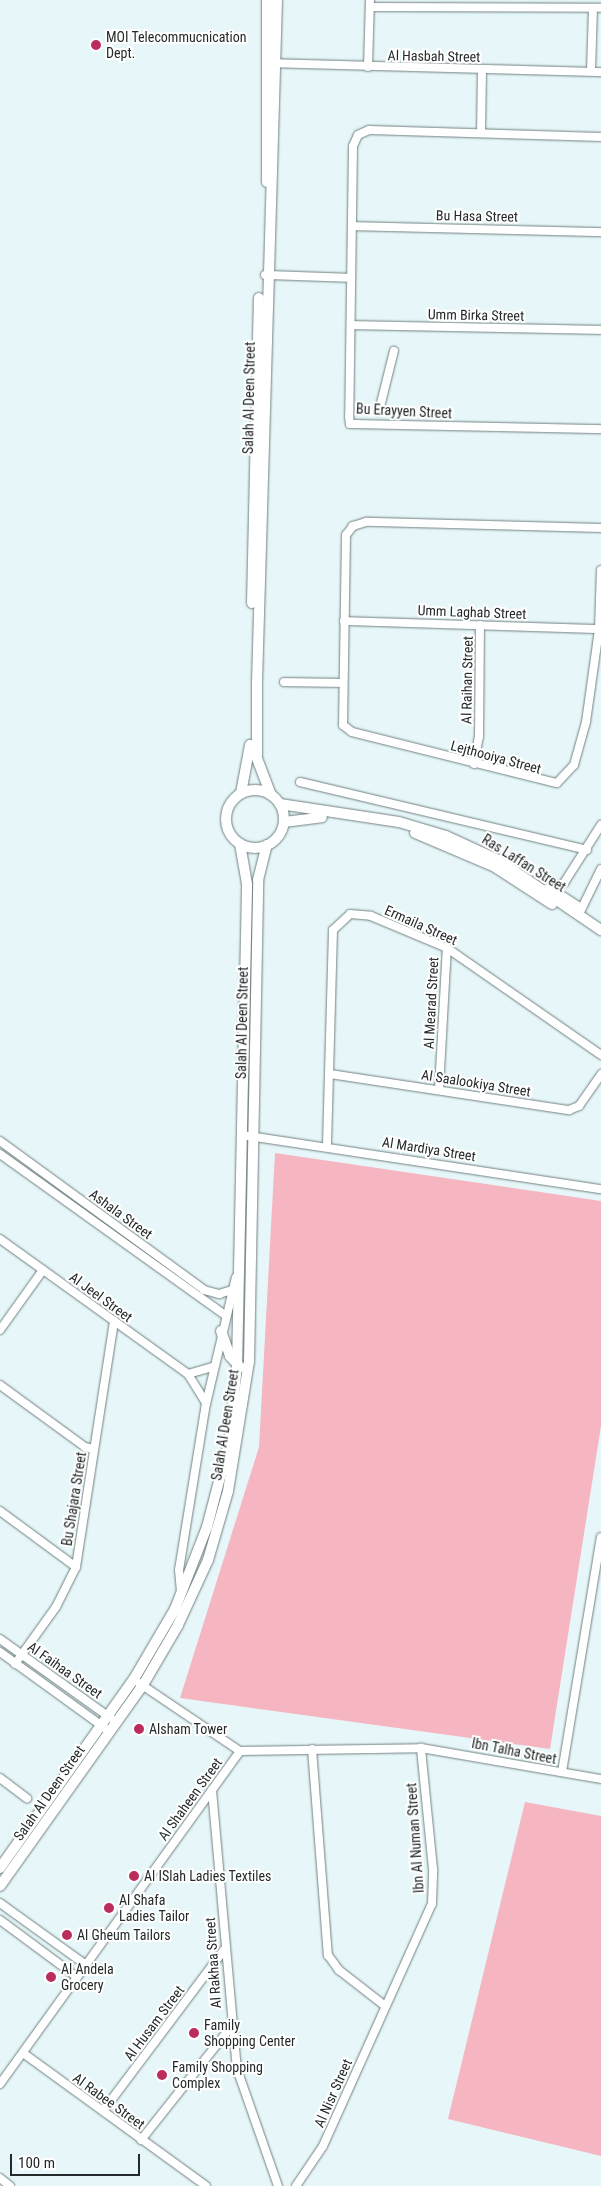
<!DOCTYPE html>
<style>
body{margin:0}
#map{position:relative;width:601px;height:2186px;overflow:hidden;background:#e7f7f9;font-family:"Roboto Condensed",sans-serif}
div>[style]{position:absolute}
.green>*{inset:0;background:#f5b5c1}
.roads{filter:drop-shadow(0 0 1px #718082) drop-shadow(0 0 1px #718082)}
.minor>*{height:8px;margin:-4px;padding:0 4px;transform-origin:4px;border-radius:4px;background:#fff}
.tertiary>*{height:10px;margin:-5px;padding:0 5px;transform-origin:5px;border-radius:5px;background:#fff}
.tertiary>.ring{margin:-5px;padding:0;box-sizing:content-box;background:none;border:10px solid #fff;border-radius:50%}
.dots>*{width:14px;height:14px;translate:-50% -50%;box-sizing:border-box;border:2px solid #fff;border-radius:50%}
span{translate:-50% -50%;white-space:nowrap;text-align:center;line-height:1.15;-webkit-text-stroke:4px #fff;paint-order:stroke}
.poi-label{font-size:14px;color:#242a2b}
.left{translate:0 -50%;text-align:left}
.street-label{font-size:14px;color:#242a2b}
.scale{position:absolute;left:10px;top:2154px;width:130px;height:22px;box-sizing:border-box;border:2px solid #242a2b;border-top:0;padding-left:6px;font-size:15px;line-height:18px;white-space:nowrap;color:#242a2b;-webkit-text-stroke:4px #fff;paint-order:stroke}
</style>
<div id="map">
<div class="green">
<i style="clip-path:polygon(275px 1153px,601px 1201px,601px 1426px,550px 1749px,180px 1698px,259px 1447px)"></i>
<i style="clip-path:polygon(525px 1802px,601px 1816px,601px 2156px,448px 2119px)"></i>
</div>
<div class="roads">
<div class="minor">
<i style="left:370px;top:7px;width:231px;rotate:0.2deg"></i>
<i style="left:271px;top:63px;width:330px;rotate:1.6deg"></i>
<i style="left:368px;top:67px;width:67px;rotate:-88.3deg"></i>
<i style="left:591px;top:71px;width:63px;rotate:-88.2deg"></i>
<i style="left:481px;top:133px;width:64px;rotate:-89.1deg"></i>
<i style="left:601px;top:137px;width:232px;rotate:-178.3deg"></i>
<i style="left:369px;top:130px;width:12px;rotate:156deg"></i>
<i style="left:358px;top:135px;width:12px;rotate:114deg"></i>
<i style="left:353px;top:146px;width:270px;rotate:90.8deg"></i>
<i style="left:349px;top:416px;width:8px;rotate:83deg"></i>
<i style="left:350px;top:424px;width:7px"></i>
<i style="left:357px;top:424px;width:244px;rotate:1.2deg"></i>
<i style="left:352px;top:226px;width:249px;rotate:1.4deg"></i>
<i style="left:265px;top:275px;width:85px;rotate:2deg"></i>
<i style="left:351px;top:325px;width:250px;rotate:1.1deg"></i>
<i style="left:379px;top:411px;width:62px;rotate:-76deg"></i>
<i style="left:601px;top:528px;width:235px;rotate:-178.5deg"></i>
<i style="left:366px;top:522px;width:14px;rotate:163deg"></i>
<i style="left:353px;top:526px;width:11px;rotate:128deg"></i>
<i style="left:346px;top:535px;width:190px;rotate:90.9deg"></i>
<i style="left:343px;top:725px;width:11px;rotate:38deg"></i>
<i style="left:352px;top:732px;width:211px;rotate:14deg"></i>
<i style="left:557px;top:783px;width:25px;rotate:-47deg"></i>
<i style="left:574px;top:765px;width:45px;rotate:-74.4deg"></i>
<i style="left:586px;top:722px;width:94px;rotate:-82deg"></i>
<i style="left:599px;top:629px;width:59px;rotate:-88.1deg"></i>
<i style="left:344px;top:621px;width:255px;rotate:1.8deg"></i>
<i style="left:284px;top:682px;width:58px;rotate:1deg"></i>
<i style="left:474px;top:764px;width:27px;rotate:-80deg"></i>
<i style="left:479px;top:737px;width:112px;rotate:-89.5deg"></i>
<i style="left:300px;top:782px;width:295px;rotate:13.3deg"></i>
<i style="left:552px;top:889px;width:35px;rotate:33deg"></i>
<i style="left:543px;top:890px;width:22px;rotate:-18deg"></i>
<i style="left:564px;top:883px;width:69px;rotate:-57.5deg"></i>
<i style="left:579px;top:914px;width:50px;rotate:-63.9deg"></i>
<i style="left:330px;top:1074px;width:242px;rotate:8.6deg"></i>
<i style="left:569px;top:1110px;width:11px;rotate:-22deg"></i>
<i style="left:579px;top:1106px;width:39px;rotate:-55deg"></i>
<i style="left:439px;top:1089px;width:141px;rotate:-86.8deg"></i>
<i style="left:242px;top:1135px;width:363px;rotate:8.6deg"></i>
<i style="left:0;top:1141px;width:253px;rotate:36.1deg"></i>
<i style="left:204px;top:1290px;width:16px;rotate:15deg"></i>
<i style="left:219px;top:1294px;width:14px;rotate:-17deg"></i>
<i style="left:327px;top:1145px;width:215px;rotate:-88.4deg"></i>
<i style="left:333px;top:930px;width:23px;rotate:-43deg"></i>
<i style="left:350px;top:914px;width:21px;rotate:5deg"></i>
<i style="left:371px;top:916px;width:82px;rotate:22.8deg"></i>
<i style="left:447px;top:948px;width:188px;rotate:34.8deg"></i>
<i style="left:0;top:1154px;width:278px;rotate:35.6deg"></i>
<i style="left:0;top:1239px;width:231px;rotate:35.7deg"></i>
<i style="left:188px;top:1374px;width:34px;rotate:58deg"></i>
<i style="left:0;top:1330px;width:74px;rotate:-54.4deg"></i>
<i style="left:188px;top:1374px;width:26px;rotate:-16deg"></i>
<i style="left:0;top:1385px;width:105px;rotate:36.1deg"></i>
<i style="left:85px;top:1447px;width:9px;rotate:13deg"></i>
<i style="left:0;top:1511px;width:94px;rotate:36.4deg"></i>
<i style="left:181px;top:1592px;width:22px;rotate:-95deg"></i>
<i style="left:179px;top:1570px;width:168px;rotate:-80.8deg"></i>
<i style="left:206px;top:1404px;width:130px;rotate:-76.7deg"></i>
<i style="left:0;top:1639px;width:138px;rotate:35.5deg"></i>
<i style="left:0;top:1652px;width:135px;rotate:35.9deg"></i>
<i style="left:15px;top:1664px;width:70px;rotate:-54.3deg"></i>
<i style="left:56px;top:1607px;width:45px;rotate:-63.4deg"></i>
<i style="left:76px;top:1567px;width:249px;rotate:-81.2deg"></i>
<i style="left:139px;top:1683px;width:122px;rotate:34deg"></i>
<i style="left:240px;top:1751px;width:181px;rotate:-0.9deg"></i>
<i style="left:421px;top:1748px;width:183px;rotate:9.8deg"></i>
<i style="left:312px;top:1749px;width:207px;rotate:85.6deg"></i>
<i style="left:328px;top:1955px;width:19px;rotate:54deg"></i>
<i style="left:339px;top:1970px;width:58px;rotate:38deg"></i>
<i style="left:562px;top:1772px;width:238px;rotate:-80.6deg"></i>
<i style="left:0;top:1778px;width:34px;rotate:37deg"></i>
<i style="left:212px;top:1790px;width:280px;rotate:84.9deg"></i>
<i style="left:237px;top:2069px;width:124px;rotate:70.7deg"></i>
<i style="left:0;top:1903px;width:106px;rotate:35.8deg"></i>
<i style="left:0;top:1920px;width:96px;rotate:36.5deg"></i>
<i style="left:23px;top:2053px;width:226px;rotate:36deg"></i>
<i style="left:0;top:2084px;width:410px;rotate:-54.2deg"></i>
<i style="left:103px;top:2111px;width:201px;rotate:-53.1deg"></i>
<i style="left:141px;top:2140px;width:143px;rotate:-51.5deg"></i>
<i style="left:0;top:2178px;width:13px;rotate:39deg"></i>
<i style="left:296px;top:2186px;width:48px;rotate:-56deg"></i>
<i style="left:323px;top:2146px;width:265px;rotate:-65.8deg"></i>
<i style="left:432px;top:1904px;width:35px;rotate:-88deg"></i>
<i style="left:433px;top:1869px;width:122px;rotate:-95.7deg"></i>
</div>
<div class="tertiary">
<i style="left:267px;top:0;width:182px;rotate:90deg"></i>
<i style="left:252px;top:603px;width:305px;rotate:-88.7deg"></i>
<i class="ring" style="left:226px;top:790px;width:48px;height:48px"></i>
<i style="left:241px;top:793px;width:49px;rotate:-79.4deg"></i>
<i style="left:271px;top:795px;width:40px;rotate:-111deg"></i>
<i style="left:257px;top:758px;width:76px;rotate:-90deg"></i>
<i style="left:257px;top:682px;width:682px;rotate:-88.32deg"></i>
<i style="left:280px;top:804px;width:120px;rotate:8.6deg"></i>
<i style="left:399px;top:822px;width:49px;rotate:16.6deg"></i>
<i style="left:446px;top:836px;width:57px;rotate:24.8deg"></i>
<i style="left:498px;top:860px;width:125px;rotate:34.2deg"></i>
<i style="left:284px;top:822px;width:38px;rotate:-7deg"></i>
<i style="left:415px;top:833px;width:87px;rotate:23deg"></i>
<i style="left:495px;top:867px;width:68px;rotate:33deg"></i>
<i style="left:221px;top:1331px;width:27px;rotate:70deg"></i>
<i style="left:230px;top:1356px;width:15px;rotate:48deg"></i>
<i style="left:0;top:1868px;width:232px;rotate:-54.7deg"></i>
<i style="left:134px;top:1679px;width:81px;rotate:-59.6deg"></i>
<i style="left:175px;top:1609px;width:88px;rotate:-68.7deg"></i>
<i style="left:207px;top:1527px;width:87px;rotate:-75.3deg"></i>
<i style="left:229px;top:1443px;width:77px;rotate:-84.1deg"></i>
<i style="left:237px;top:1366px;width:482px;rotate:-88.8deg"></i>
<i style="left:247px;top:884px;width:41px;rotate:-99.9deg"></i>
<i style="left:0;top:1886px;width:247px;rotate:-54.6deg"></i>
<i style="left:143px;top:1685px;width:69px;rotate:-59.7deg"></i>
<i style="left:178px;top:1625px;width:72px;rotate:-65.2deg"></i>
<i style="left:208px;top:1560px;width:72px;rotate:-73.8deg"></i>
<i style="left:228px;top:1491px;width:131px;rotate:-80.8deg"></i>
<i style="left:249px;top:1362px;width:482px;rotate:-88.9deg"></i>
<i style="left:258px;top:880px;width:36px;rotate:-76deg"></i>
</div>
</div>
<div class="dots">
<i style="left:96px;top:45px;background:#bb2d5c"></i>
<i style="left:139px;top:1729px;background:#bb2d5c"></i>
<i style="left:134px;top:1876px;background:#bb2d5c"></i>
<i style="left:109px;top:1908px;background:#bb2d5c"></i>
<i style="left:67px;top:1935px;background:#bb2d5c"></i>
<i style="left:51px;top:1977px;background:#bb2d5c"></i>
<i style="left:194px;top:2033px;background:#bb2d5c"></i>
<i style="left:162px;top:2075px;background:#bb2d5c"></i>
</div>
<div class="poi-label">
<span class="left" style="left:106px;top:45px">MOI Telecommucnication<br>Dept.</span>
<span class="left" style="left:149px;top:1729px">Alsham Tower</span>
<span class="left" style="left:144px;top:1876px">Al ISlah Ladies Textiles</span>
<span class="left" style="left:119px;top:1908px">Al Shafa<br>Ladies Tailor</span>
<span class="left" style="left:77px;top:1935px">Al Gheum Tailors</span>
<span class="left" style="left:61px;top:1977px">Al Andela<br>Grocery</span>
<span class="left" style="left:204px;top:2033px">Family<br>Shopping Center</span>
<span class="left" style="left:172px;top:2075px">Family Shopping<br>Complex</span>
</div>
<div class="street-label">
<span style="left:434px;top:56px;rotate:1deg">Al Hasbah Street</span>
<span style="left:477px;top:216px;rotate:1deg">Bu Hasa Street</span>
<span style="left:476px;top:315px;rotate:1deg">Umm Birka Street</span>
<span style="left:249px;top:398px;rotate:-89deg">Salah Al Deen Street</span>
<span style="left:404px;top:411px;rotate:3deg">Bu Erayyen Street</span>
<span style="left:472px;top:612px;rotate:2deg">Umm Laghab Street</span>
<span style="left:467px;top:680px;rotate:-89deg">Al Raihan Street</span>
<span style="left:496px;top:757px;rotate:15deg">Lejthooiya Street</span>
<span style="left:524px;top:863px;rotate:32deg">Ras Laffan Street</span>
<span style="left:421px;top:925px;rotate:24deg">Ermaila Street</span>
<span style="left:431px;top:1003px;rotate:-87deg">Al Mearad Street</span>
<span style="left:242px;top:1023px;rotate:-89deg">Salah Al Deen Street</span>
<span style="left:476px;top:1083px;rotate:9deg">Al Saalookiya Street</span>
<span style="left:429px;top:1149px;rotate:9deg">Al Mardiya Street</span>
<span style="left:121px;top:1214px;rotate:36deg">Ashala Street</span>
<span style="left:101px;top:1297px;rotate:36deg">Al Jeel Street</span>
<span style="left:225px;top:1425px;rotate:-81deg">Salah Al Deen Street</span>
<span style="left:74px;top:1499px;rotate:-81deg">Bu Shajara Street</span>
<span style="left:65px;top:1670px;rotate:35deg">Al Faihaa Street</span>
<span style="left:514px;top:1751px;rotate:11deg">Ibn Talha Street</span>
<span style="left:49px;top:1793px;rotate:-55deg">Salah Al Deen Street</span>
<span style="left:190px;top:1799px;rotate:-54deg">Al Shaheen Street</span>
<span style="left:415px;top:1838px;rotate:-94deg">Ibn Al Numan Street</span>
<span style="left:213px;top:1963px;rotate:-94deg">Al Rakhaa Street</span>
<span style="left:154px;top:2023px;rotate:-53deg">Al Husam Street</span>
<span style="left:333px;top:2093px;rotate:-66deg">Al Nisr Street</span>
<span style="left:109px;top:2101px;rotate:36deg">Al Rabee Street</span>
</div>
<div class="scale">100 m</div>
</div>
